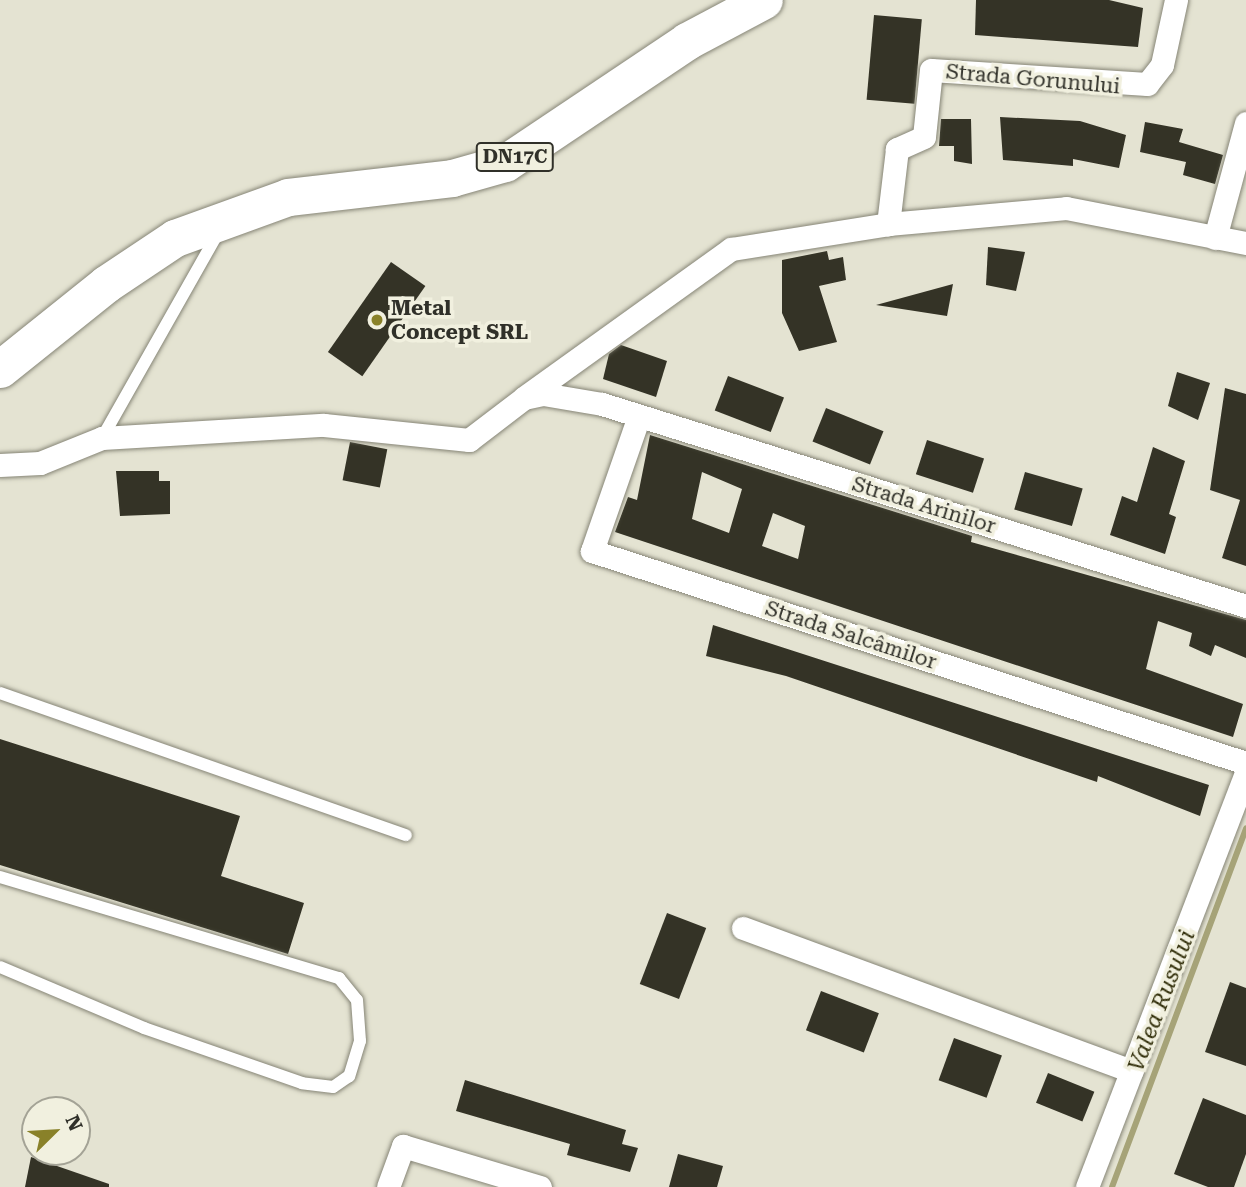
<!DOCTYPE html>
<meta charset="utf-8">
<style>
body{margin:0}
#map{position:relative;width:1246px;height:1187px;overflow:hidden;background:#e4e3d2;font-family:"Roboto Serif",serif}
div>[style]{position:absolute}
.stream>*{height:6px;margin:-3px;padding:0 3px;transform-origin:3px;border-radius:3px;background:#a6a378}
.building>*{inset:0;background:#343326;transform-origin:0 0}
.roads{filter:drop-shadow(0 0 2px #868576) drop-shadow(0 0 2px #868576)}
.service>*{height:12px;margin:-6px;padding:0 6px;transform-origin:6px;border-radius:6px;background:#fff}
.minor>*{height:23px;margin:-11.5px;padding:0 11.5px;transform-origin:11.5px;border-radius:11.5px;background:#fff}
.primary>*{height:37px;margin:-18.5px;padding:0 18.5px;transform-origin:18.5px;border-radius:18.5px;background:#fff}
.dots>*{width:19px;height:19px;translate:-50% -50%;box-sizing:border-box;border:4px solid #f1f0df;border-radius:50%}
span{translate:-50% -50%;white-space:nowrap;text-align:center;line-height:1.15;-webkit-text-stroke:7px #f1f0df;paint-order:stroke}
.shield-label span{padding:2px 5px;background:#f1f0df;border:2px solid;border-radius:5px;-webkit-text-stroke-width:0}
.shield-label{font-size:19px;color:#303029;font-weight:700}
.street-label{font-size:21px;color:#303029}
.poi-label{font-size:21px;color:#303029;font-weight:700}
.left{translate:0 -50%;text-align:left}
.water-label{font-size:23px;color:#34310d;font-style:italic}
.north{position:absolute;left:21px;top:1096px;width:70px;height:70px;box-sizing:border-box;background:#f1f0df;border:2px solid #a4a396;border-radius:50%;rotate:66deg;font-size:19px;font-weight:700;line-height:28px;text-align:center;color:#303029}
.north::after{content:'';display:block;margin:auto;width:24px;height:32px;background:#898129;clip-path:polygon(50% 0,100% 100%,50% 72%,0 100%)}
</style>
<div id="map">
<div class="stream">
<i style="left:1112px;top:1187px;width:383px;rotate:-69.5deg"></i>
</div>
<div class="building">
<i style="clip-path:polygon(976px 0,1109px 0,1143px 8px,1138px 47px,975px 35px)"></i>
<i style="left:874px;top:15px;width:48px;height:85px;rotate:5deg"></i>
<i style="clip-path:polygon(1000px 117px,1080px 121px,1126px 135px,1119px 168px,1073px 159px,1073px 166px,1003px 160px)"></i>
<i style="clip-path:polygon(941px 119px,971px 119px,972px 164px,954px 161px,954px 146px,939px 146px)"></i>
<i style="clip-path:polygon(1145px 122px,1183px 129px,1179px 142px,1223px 155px,1215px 184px,1183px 175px,1186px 162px,1140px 152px)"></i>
<i style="clip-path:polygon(988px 247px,1025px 252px,1016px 291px,986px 285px)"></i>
<i style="clip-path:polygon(827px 251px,829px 260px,843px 257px,846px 280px,819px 286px,837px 342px,799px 351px,782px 313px,782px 260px)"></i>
<i style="left:391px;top:262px;width:42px;height:110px;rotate:35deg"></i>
<i style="clip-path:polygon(953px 284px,947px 316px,876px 305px)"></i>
<i style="clip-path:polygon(621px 345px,667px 361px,656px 397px,603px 379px,609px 354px)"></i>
<i style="clip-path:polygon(1177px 372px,1210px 383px,1198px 420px,1168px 406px)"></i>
<i style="left:728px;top:376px;width:60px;height:37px;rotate:21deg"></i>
<i style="clip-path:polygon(1225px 388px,1246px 394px,1246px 566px,1222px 558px,1240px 500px,1210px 490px)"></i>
<i style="left:826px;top:408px;width:62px;height:36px;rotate:22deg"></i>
<i style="clip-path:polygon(evenodd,650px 435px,972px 536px,971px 542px,1246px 620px,1246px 658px,1215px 645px,1211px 656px,1189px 646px,1192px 633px,1158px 621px,1146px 669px,1243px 704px,1233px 737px,615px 532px,628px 497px,637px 500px,650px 435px,702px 472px,742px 489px,729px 533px,692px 519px,702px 472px,650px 435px,773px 513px,805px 526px,798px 559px,762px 546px,773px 513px)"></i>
<i style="left:927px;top:440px;width:60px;height:36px;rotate:18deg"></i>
<i style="left:350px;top:442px;width:38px;height:39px;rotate:11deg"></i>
<i style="clip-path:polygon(1153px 447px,1185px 461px,1169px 514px,1176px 517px,1165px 554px,1110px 535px,1122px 496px,1137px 502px)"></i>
<i style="clip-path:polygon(116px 471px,159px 471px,159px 481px,170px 481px,170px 514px,120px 516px)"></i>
<i style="left:1025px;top:472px;width:60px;height:39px;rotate:16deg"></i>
<i style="clip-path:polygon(713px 625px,1209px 785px,1200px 816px,1098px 776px,1097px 782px,786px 676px,706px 656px)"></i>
<i style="clip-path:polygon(0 739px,240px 816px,221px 876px,304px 903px,288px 954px,0 865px)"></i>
<i style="left:667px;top:913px;width:42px;height:76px;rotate:21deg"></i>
<i style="clip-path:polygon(1230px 982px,1246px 988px,1246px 1066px,1205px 1052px)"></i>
<i style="left:821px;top:991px;width:62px;height:42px;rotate:21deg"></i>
<i style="left:954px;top:1038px;width:51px;height:45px;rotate:20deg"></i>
<i style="left:1048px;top:1073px;width:50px;height:32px;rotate:22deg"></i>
<i style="clip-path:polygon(465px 1080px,626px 1130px,622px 1144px,638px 1148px,630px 1172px,567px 1155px,570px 1144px,456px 1111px)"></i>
<i style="clip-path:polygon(1203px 1098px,1246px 1115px,1246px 1154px,1234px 1187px,1208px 1187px,1174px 1174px)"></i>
<i style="clip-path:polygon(678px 1154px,723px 1166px,717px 1187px,669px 1187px)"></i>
<i style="clip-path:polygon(31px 1157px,109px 1184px,109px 1187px,25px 1187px)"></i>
</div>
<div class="roads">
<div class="service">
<i style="left:102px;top:438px;width:238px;rotate:-60.5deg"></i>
<i style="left:0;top:693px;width:430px;rotate:19.3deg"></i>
<i style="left:0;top:877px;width:354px;rotate:16.6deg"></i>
<i style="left:339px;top:978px;width:28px;rotate:51deg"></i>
<i style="left:357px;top:1000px;width:41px;rotate:85.8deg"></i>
<i style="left:360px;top:1041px;width:37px;rotate:107deg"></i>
<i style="left:349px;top:1076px;width:19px;rotate:145deg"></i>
<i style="left:333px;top:1087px;width:31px;rotate:-173deg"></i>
<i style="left:302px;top:1083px;width:167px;rotate:-160.8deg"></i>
<i style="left:144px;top:1028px;width:156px;rotate:-157deg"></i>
</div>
<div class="minor">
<i style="left:1176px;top:0;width:66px;rotate:102.2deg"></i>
<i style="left:1162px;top:65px;width:24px;rotate:128deg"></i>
<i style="left:1147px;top:84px;width:216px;rotate:-176.3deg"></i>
<i style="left:931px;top:70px;width:67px;rotate:96deg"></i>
<i style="left:924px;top:137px;width:30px;rotate:156deg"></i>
<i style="left:897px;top:149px;width:76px;rotate:96.8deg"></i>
<i style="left:888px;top:224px;width:179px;rotate:-5.1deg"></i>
<i style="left:1066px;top:208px;width:183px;rotate:11deg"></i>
<i style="left:1215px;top:238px;width:119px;rotate:-74.9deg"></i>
<i style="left:525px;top:397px;width:254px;rotate:-35.7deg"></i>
<i style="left:731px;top:249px;width:159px;rotate:-9deg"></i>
<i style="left:639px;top:416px;width:143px;rotate:109.2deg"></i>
<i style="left:592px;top:551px;width:688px;rotate:17.96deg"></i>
<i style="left:0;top:465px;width:40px;rotate:-2.9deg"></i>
<i style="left:40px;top:463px;width:67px;rotate:-22deg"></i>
<i style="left:102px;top:438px;width:222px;rotate:-3.4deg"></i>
<i style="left:324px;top:425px;width:146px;rotate:5.9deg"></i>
<i style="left:469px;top:440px;width:69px;rotate:-37.4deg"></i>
<i style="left:524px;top:398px;width:19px;rotate:-12deg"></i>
<i style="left:543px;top:394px;width:60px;rotate:9.6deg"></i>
<i style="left:602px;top:404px;width:675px;rotate:17.41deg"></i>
<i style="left:743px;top:928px;width:414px;rotate:20.2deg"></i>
<i style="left:388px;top:1187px;width:44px;rotate:-69.9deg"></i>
<i style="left:403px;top:1146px;width:143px;rotate:16.7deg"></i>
<i style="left:1087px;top:1187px;width:443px;rotate:-69deg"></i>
</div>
<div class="primary">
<i style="left:0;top:369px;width:136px;rotate:-38.7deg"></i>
<i style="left:106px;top:284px;width:83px;rotate:-33.7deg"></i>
<i style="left:175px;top:238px;width:120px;rotate:-19.9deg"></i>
<i style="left:288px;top:197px;width:165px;rotate:-6.6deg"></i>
<i style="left:452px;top:178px;width:55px;rotate:-15.8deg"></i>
<i style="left:505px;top:163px;width:219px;rotate:-33.8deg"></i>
<i style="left:687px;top:41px;width:87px;rotate:-28deg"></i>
</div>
</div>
<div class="dots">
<i style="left:377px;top:320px;background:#898129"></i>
</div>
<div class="shield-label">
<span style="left:515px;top:157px">DN17C</span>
</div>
<div class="street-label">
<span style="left:1033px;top:79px;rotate:5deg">Strada Gorunului</span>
<span style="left:924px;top:505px;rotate:17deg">Strada Arinilor</span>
<span style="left:851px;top:635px;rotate:18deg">Strada Salcâmilor</span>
</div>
<div class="poi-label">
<span class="left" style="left:391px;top:320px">Metal<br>Concept SRL</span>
</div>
<div class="water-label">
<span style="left:1162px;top:1001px;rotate:-69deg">Valea Rusului</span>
</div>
<div class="north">N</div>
</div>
